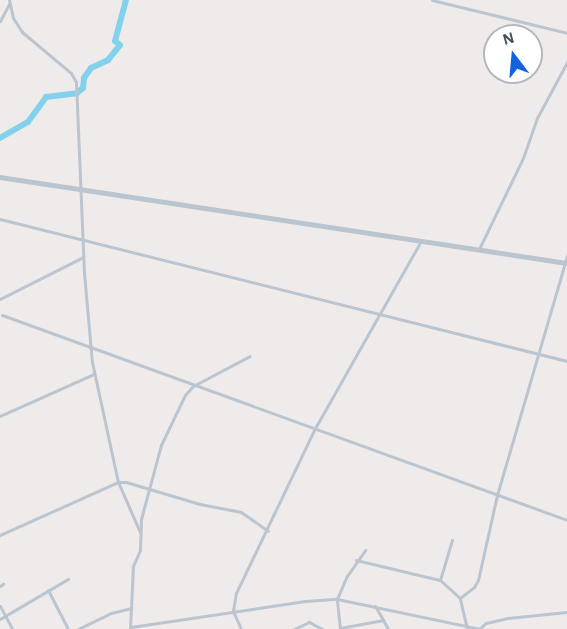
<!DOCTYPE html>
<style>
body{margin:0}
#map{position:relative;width:567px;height:629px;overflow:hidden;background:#efebeb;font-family:"Alegreya Sans",sans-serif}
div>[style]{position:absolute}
.river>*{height:6px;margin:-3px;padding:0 3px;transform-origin:3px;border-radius:3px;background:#82d2ee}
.minor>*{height:3px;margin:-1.5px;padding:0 1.5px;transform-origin:1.5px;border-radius:1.5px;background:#bbc5cf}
.tertiary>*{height:4.5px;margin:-2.25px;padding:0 2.25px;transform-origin:2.25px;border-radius:2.25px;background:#bbc5cf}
span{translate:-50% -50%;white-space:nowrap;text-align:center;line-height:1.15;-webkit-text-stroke:4.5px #fff;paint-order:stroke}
.north{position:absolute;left:483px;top:24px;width:60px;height:60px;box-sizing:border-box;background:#fff;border:2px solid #b4b8bd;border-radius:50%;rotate:344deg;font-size:16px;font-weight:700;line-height:24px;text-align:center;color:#434e59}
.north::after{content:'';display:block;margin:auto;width:21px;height:27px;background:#1363e1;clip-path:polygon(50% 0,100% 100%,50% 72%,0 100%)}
</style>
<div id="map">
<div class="river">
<i style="left:0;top:138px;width:32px;rotate:-30deg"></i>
<i style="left:28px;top:122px;width:31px;rotate:-54deg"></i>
<i style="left:46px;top:97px;width:31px;rotate:-7deg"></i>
<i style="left:77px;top:93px;width:8px;rotate:-40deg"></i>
<i style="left:83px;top:88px;width:10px;rotate:-84deg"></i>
<i style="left:84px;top:78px;width:12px;rotate:-55deg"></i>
<i style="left:91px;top:68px;width:19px;rotate:-25deg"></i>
<i style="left:108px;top:60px;width:19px;rotate:-51deg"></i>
<i style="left:120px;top:45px;width:6px;rotate:-141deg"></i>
<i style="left:115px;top:41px;width:42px;rotate:-75deg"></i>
</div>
<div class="minor">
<i style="left:9px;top:0;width:18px;rotate:77deg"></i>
<i style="left:13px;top:18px;width:17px;rotate:57deg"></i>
<i style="left:22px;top:32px;width:64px;rotate:39.9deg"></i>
<i style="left:71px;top:73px;width:10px;rotate:61deg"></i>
<i style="left:76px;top:82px;width:191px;rotate:87.6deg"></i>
<i style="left:84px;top:273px;width:89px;rotate:84.9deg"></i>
<i style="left:92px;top:362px;width:123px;rotate:77.8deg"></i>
<i style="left:118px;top:482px;width:55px;rotate:66.3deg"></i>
<i style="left:432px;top:0;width:139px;rotate:13.7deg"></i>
<i style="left:0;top:21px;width:19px;rotate:-62deg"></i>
<i style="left:0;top:219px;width:585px;rotate:14.06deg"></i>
<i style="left:479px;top:249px;width:101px;rotate:-64.2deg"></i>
<i style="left:523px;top:158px;width:42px;rotate:-70.7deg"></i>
<i style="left:537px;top:118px;width:64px;rotate:-61.8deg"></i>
<i style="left:0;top:299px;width:93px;rotate:-26.8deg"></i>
<i style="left:2px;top:315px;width:601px;rotate:19.94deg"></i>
<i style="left:0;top:416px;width:103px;rotate:-24.1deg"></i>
<i style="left:0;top:535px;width:129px;rotate:-24.2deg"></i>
<i style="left:118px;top:482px;width:8px"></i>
<i style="left:126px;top:482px;width:77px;rotate:16.6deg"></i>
<i style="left:200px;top:504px;width:42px;rotate:11deg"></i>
<i style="left:241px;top:512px;width:33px;rotate:35deg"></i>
<i style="left:356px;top:560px;width:86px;rotate:13.4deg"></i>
<i style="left:440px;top:580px;width:27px;rotate:42deg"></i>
<i style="left:440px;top:580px;width:42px;rotate:-73.3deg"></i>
<i style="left:0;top:586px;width:4px;rotate:-34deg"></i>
<i style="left:48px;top:590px;width:44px;rotate:62.9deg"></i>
<i style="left:0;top:606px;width:26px;rotate:62deg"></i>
<i style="left:375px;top:606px;width:16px;rotate:60deg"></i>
<i style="left:0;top:619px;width:79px;rotate:-30.5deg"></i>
<i style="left:131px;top:627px;width:176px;rotate:-8.5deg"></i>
<i style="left:305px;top:601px;width:32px;rotate:-4deg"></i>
<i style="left:337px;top:599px;width:146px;rotate:11.8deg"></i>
<i style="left:340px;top:628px;width:44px;rotate:-10.5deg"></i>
<i style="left:383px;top:620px;width:10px;rotate:61deg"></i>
<i style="left:78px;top:629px;width:37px;rotate:-26deg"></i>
<i style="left:111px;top:613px;width:21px;rotate:-14deg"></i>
<i style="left:130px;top:629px;width:63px;rotate:-87.3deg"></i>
<i style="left:133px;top:566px;width:17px;rotate:-66deg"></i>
<i style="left:140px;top:550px;width:31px;rotate:-88deg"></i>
<i style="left:141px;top:519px;width:77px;rotate:-74.9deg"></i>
<i style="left:161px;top:445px;width:55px;rotate:-64.4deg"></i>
<i style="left:185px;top:395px;width:12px;rotate:-48deg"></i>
<i style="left:193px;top:386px;width:64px;rotate:-27.8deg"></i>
<i style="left:241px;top:629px;width:20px;rotate:-114deg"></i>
<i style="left:233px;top:611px;width:18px;rotate:-81deg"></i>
<i style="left:236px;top:593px;width:181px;rotate:-64.4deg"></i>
<i style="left:314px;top:430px;width:217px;rotate:-60.5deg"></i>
<i style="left:294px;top:629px;width:17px;rotate:-25deg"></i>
<i style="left:309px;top:622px;width:15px;rotate:28deg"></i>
<i style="left:340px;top:629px;width:30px;rotate:-96deg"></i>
<i style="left:337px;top:599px;width:25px;rotate:-67deg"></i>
<i style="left:347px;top:576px;width:32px;rotate:-55deg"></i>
<i style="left:467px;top:629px;width:32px;rotate:-103deg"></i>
<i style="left:460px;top:598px;width:18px;rotate:-38deg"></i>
<i style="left:474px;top:587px;width:8px;rotate:-60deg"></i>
<i style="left:478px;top:580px;width:87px;rotate:-77.4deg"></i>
<i style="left:497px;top:495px;width:250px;rotate:-73.7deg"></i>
<i style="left:479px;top:629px;width:9px;rotate:-41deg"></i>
<i style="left:486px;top:623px;width:23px;rotate:-13deg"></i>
<i style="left:508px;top:618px;width:59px;rotate:-5.8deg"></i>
</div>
<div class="tertiary">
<i style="left:0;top:177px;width:573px;rotate:8.62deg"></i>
</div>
<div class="north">N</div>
</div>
